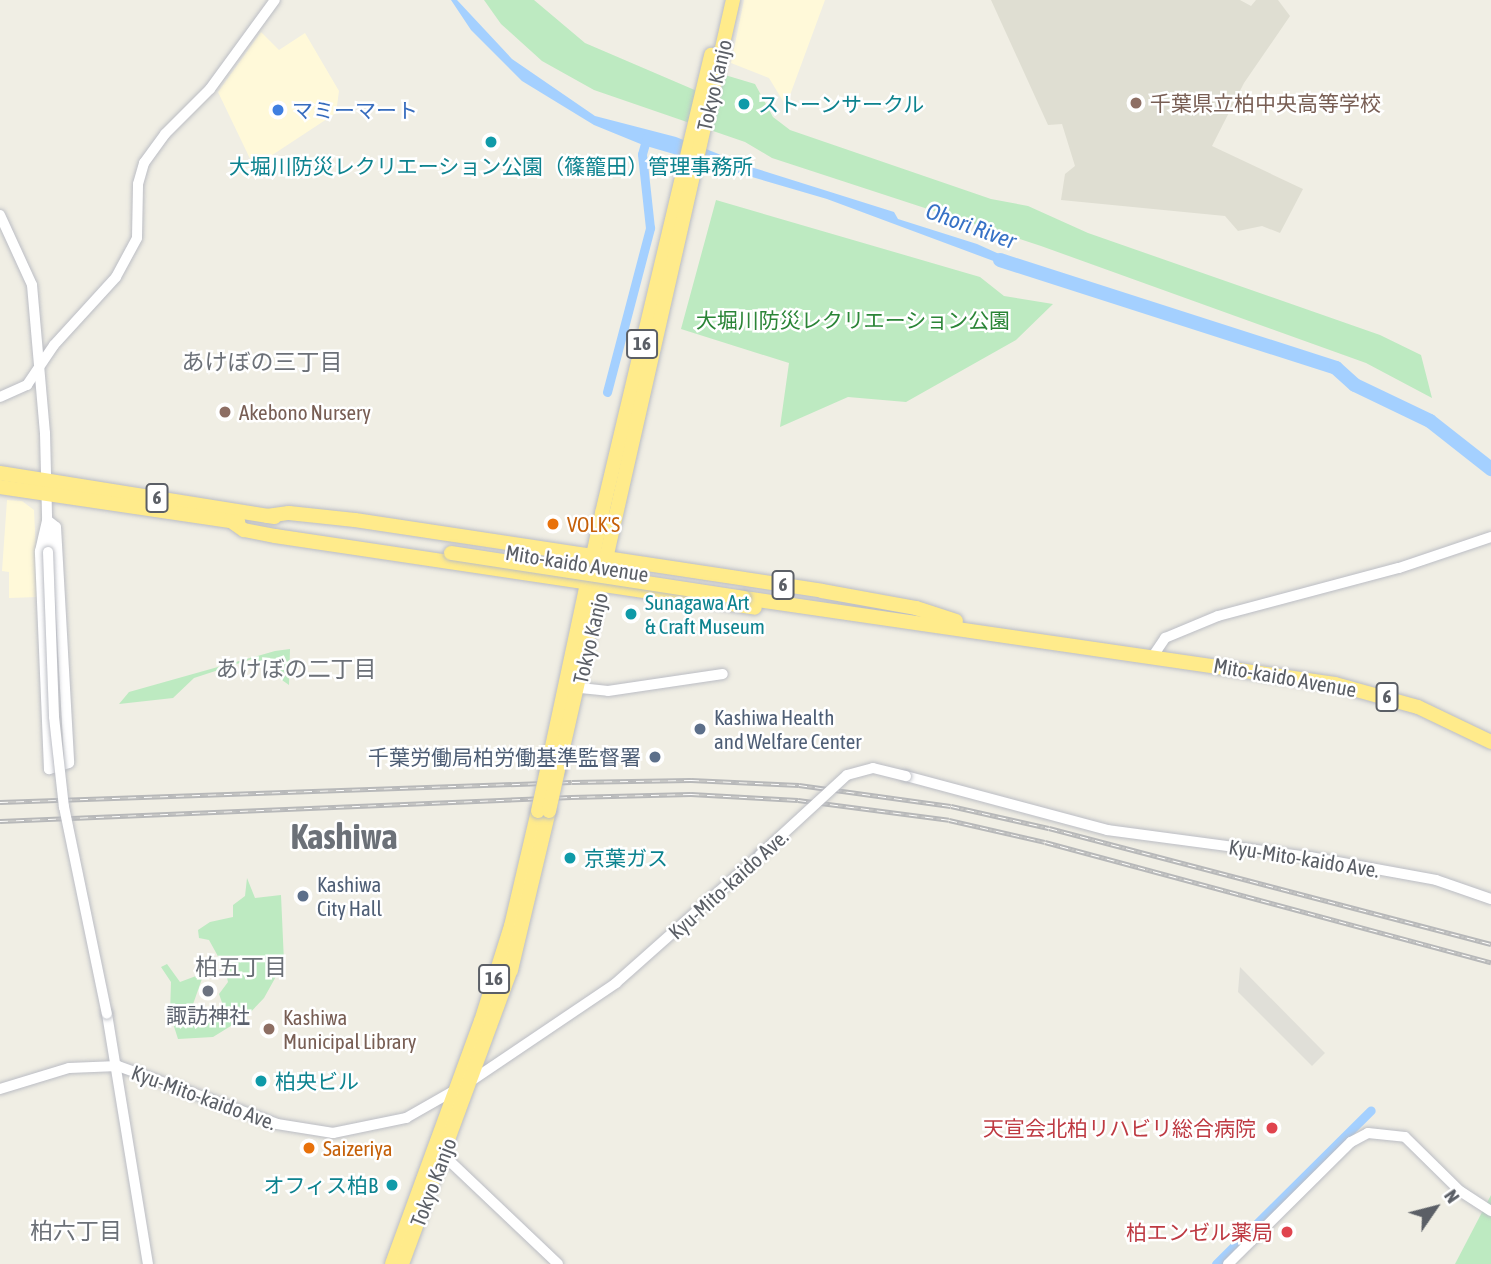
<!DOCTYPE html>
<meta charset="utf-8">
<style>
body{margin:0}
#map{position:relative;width:1491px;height:1264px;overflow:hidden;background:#f0eee4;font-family:"Asap Condensed","Noto Sans JP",sans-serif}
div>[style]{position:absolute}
.commercial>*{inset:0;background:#fff9d9}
.industrial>*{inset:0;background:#e0dfd8}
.education>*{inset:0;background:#dfded2}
.green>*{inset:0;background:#bdeac1}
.water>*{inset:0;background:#a4d0ff}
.canal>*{height:9px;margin:-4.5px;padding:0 4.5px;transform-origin:4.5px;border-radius:4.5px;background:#a4d0ff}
.river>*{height:14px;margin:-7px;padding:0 7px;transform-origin:7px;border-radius:7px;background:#a4d0ff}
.roads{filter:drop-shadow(0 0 2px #bbbdc4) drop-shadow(0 0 2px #bbbdc4)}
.minor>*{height:10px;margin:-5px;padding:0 5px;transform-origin:5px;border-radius:5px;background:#fff}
.highway>*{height:14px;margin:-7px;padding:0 7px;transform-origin:7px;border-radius:7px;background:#ffeb8b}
.rail>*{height:5px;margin-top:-2.5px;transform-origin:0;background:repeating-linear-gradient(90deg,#fff 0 8px,#b7b8b9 0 16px);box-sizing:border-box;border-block:2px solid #b7b8b9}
.bridges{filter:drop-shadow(0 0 2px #bbbdc4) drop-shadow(0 0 2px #bbbdc4)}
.minor-bridge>*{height:10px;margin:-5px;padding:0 5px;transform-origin:5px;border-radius:5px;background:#fff}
.highway-bridge>*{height:14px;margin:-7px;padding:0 7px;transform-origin:7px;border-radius:7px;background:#ffeb8b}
.dots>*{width:19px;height:19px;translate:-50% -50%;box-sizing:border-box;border:4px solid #fff;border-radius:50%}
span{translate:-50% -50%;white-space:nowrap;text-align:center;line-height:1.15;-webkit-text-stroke:5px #fff;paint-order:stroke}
.shield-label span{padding:2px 5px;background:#fff;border:2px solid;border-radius:5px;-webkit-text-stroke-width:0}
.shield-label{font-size:19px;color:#5b5f66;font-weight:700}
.street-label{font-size:21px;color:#5b5f66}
.education-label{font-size:21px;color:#785e54}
.left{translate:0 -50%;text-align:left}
.culture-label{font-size:21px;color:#0d838f}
.right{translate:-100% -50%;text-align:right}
.shop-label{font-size:21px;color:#366cbe}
.park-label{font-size:21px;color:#2b8537}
.food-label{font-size:21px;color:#c56008}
.service-label{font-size:21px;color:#4e5e75}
.worship-label{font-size:21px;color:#5b616d}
.health-label{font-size:21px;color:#be3a42}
.water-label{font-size:23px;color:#3772c6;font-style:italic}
.neighbourhood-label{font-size:23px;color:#6c7178}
.town-label{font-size:35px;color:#6c7178;font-weight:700}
.north{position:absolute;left:1400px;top:1173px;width:70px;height:70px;-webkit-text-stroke:5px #fff;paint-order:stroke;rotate:55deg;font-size:19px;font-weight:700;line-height:28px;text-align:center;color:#5b5f66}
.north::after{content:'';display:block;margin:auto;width:24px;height:32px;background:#5b5f66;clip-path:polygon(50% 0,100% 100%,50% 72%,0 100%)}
</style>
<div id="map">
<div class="commercial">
<i style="clip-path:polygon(744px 0,825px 0,786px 106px,769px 78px,731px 63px)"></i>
<i style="clip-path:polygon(261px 32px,279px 50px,305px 33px,339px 91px,336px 113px,254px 167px,218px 92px)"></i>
<i style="clip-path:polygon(7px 500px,22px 501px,34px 510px,38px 597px,9px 598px,9px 572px,2px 571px)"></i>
</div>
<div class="industrial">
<i style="clip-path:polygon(1240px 967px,1325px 1053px,1312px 1066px,1238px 992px)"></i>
</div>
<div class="education">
<i style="clip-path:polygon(991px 0,1240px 0,1251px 6px,1256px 0,1278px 0,1290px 16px,1244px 83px,1212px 146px,1303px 189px,1280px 233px,1262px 226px,1238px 231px,1225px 216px,1061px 200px,1065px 174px,1075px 166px,1062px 124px,1048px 125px)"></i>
</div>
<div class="green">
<i style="clip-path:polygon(484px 0,534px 0,585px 43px,718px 100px,725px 75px,755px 84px,773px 117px,790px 130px,991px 199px,1028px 206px,1088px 233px,1380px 335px,1421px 355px,1432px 398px,1366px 363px,1041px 246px,772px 158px,745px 142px,594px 90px,542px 61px,501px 24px)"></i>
<i style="clip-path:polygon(716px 200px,980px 277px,1004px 296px,1053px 304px,1016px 340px,906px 402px,848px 397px,780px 427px,789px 363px,681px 329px)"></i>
<i style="clip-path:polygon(290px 649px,289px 685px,252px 659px,194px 678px,173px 698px,119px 704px,129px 692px,275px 651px)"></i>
<i style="clip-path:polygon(247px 878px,255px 898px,281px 895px,284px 962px,264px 998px,247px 1016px,213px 1037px,178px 1039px,170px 1014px,171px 982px,161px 967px,167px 964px,180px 982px,204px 973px,191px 1010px,226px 1014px,219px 994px,228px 982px,225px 969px,209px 940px,199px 938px,198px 930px,210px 922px,233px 917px,233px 905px,245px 896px)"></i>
<i style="clip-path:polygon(1491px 1195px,1491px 1264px,1455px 1264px)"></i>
</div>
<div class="water">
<i style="clip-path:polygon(451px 0,457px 0,512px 59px,595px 116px,676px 137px,751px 167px,894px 212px,898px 219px,977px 244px,1017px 262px,1015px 269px,827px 199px,643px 145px,594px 125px,522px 81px,471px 30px)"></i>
</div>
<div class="canal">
<i style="left:607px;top:392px;width:170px;rotate:-75.3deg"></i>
<i style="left:650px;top:228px;width:74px;rotate:-96.2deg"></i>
<i style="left:642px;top:154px;width:18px;rotate:-74deg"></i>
<i style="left:1216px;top:1264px;width:218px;rotate:-44.8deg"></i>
</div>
<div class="river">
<i style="left:1000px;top:260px;width:353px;rotate:17.8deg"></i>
<i style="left:1336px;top:368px;width:25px;rotate:42deg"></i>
<i style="left:1355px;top:385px;width:83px;rotate:25.6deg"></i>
<i style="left:1430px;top:421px;width:78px;rotate:38.2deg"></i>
</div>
<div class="roads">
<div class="minor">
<i style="left:0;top:215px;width:77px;rotate:65.4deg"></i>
<i style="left:32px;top:285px;width:149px;rotate:85deg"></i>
<i style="left:45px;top:433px;width:119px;rotate:88.6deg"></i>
<i style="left:0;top:397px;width:30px;rotate:-24deg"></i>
<i style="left:27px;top:385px;width:48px;rotate:-56deg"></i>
<i style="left:54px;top:345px;width:92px;rotate:-47.6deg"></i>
<i style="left:116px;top:277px;width:44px;rotate:-61.7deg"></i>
<i style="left:137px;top:238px;width:54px;rotate:-88.9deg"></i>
<i style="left:138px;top:184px;width:22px;rotate:-74deg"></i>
<i style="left:144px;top:163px;width:36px;rotate:-54deg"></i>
<i style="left:165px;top:134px;width:64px;rotate:-45deg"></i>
<i style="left:210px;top:89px;width:110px;rotate:-53.9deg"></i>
<i style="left:47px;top:520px;width:11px;rotate:38deg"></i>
<i style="left:56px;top:527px;width:236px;rotate:86.8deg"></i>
<i style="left:69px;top:763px;width:21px;rotate:163deg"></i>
<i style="left:49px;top:769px;width:218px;rotate:-92.4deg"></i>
<i style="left:40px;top:551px;width:32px;rotate:-77deg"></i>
<i style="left:1153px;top:656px;width:22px;rotate:-56deg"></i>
<i style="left:1165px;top:638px;width:57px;rotate:-22.5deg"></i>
<i style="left:1218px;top:616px;width:187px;rotate:-14.9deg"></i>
<i style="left:1399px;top:568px;width:97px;rotate:-18.6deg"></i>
<i style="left:571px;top:687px;width:37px;rotate:6deg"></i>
<i style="left:608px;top:691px;width:116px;rotate:-8.4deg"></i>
<i style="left:906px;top:776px;width:208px;rotate:15deg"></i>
<i style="left:1107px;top:830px;width:205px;rotate:7.6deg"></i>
<i style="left:1310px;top:857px;width:128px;rotate:10.3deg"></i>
<i style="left:1436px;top:880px;width:58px;rotate:19.1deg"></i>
<i style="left:107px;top:1014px;width:253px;rotate:80.7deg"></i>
<i style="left:468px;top:1083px;width:179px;rotate:-34deg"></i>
<i style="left:616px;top:983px;width:193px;rotate:-41.6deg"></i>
<i style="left:0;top:1089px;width:72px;rotate:-16.9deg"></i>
<i style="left:69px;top:1068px;width:49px;rotate:-2.3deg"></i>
<i style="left:118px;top:1066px;width:169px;rotate:20deg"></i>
<i style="left:277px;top:1124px;width:57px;rotate:9.1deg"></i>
<i style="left:333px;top:1133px;width:75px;rotate:-11.6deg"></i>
<i style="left:406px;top:1118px;width:56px;rotate:-29.7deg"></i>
<i style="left:439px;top:1151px;width:164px;rotate:43.5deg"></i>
<i style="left:1228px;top:1264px;width:173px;rotate:-44.8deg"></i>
<i style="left:1351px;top:1142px;width:19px;rotate:-28deg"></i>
<i style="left:1368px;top:1133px;width:37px;rotate:6deg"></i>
<i style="left:1405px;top:1137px;width:77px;rotate:44.5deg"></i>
<i style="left:1460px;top:1191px;width:37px;rotate:33deg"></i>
</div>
<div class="highway">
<i style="left:0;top:473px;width:278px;rotate:9.1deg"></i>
<i style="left:0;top:487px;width:241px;rotate:8.4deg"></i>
<i style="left:267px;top:516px;width:22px;rotate:-8deg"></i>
<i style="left:289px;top:513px;width:66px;rotate:6.1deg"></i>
<i style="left:355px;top:520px;width:472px;rotate:8.6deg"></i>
<i style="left:822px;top:591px;width:96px;rotate:10.3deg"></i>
<i style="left:916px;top:608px;width:42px;rotate:18deg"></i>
<i style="left:231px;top:521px;width:16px;rotate:35deg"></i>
<i style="left:244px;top:530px;width:32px;rotate:11deg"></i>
<i style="left:275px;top:536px;width:485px;rotate:8.5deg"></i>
<i style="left:744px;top:598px;width:597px;rotate:8.28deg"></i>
<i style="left:1335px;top:684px;width:86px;rotate:15.5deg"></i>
<i style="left:1418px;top:707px;width:81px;rotate:25.6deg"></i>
<i style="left:547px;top:770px;width:263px;rotate:-77.9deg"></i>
<i style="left:602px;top:513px;width:471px;rotate:-76.6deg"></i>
<i style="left:558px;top:770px;width:790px;rotate:-77.2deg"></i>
<i style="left:392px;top:1264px;width:259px;rotate:-69.9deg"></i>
<i style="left:481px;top:1021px;width:100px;rotate:-72.5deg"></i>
<i style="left:511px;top:926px;width:118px;rotate:-76.8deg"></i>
<i style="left:402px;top:1264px;width:314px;rotate:-69.7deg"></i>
<i style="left:511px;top:970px;width:163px;rotate:-76.6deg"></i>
</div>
</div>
<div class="rail">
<i style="left:0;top:802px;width:572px;rotate:-2deg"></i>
<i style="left:572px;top:782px;width:119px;rotate:-1deg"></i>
<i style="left:691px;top:780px;width:108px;rotate:2.7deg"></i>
<i style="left:799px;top:785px;width:153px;rotate:7.9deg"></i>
<i style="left:951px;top:806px;width:100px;rotate:12.7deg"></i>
<i style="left:1049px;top:828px;width:457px;rotate:14.7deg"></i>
<i style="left:0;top:821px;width:572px;rotate:-2.41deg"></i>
<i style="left:571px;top:797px;width:120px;rotate:-1.4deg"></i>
<i style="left:691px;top:794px;width:107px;rotate:3.2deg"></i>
<i style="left:798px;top:800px;width:152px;rotate:7.5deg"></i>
<i style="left:949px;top:820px;width:98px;rotate:12.9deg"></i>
<i style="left:1045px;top:842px;width:462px;rotate:15.1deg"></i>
</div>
<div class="bridges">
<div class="minor-bridge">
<i style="left:48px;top:552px;width:165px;rotate:87.9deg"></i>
<i style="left:54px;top:717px;width:91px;rotate:83.7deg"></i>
<i style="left:64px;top:807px;width:211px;rotate:78.3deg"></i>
<i style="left:760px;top:855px;width:118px;rotate:-42.6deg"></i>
<i style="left:847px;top:775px;width:27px;rotate:-15deg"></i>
<i style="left:873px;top:768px;width:34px;rotate:14deg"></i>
</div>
<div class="highway-bridge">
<i style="left:451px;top:553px;width:296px;rotate:8.7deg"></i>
<i style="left:538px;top:811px;width:42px;rotate:-77.6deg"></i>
<i style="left:549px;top:811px;width:42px;rotate:-77.6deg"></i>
</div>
</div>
<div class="dots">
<i style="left:1136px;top:103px;background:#8d6e63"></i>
<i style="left:744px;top:104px;background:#0f9aa8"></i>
<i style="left:278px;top:110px;background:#3f7fe0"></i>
<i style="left:491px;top:142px;background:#0f9aa8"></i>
<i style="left:225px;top:412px;background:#8d6e63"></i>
<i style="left:553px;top:524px;background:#e8710a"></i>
<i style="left:631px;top:614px;background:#0f9aa8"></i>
<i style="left:700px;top:729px;background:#5c6f8a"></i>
<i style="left:655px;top:757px;background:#5c6f8a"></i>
<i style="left:570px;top:858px;background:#0f9aa8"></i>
<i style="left:303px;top:896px;background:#5c6f8a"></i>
<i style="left:208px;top:991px;background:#6b7280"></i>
<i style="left:269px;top:1029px;background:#8d6e63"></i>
<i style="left:261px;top:1081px;background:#0f9aa8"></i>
<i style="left:1272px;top:1128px;background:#e0444e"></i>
<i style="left:309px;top:1148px;background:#e8710a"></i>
<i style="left:392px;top:1185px;background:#0f9aa8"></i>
<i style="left:1287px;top:1232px;background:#e0444e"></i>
</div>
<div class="shield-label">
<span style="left:642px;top:344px">16</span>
<span style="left:157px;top:498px">6</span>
<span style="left:783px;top:585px">6</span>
<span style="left:1387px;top:697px">6</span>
<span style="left:494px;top:979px">16</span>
</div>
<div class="street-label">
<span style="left:714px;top:85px;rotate:-77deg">Tokyo Kanjo</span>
<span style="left:577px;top:563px;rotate:9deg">Mito-kaido Avenue</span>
<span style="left:590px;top:638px;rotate:-77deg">Tokyo Kanjo</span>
<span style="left:1285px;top:677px;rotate:10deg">Mito-kaido Avenue</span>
<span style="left:1304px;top:858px;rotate:9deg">Kyu-Mito-kaido Ave.</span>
<span style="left:728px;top:884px;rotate:-42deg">Kyu-Mito-kaido Ave.</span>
<span style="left:204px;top:1097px;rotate:20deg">Kyu-Mito-kaido Ave.</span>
<span style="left:433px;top:1182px;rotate:-69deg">Tokyo Kanjo</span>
</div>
<div class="education-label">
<span class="left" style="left:1150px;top:103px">千葉県立柏中央高等学校</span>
<span class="left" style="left:239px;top:412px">Akebono Nursery</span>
<span class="left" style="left:283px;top:1029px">Kashiwa<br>Municipal Library</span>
</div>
<div class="culture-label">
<span class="left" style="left:758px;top:104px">ストーンサークル</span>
<span style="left:491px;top:166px">大堀川防災レクリエーション公園（篠籠田）管理事務所</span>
<span class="left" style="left:645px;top:614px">Sunagawa Art<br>&amp; Craft Museum</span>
<span class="left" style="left:584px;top:858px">京葉ガス</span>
<span class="left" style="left:275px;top:1081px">柏央ビル</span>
<span class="right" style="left:378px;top:1185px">オフィス柏B</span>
</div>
<div class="shop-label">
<span class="left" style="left:292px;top:110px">マミーマート</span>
</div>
<div class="park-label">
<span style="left:853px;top:320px">大堀川防災レクリエーション公園</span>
</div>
<div class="food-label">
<span class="left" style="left:567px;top:524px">VOLK'S</span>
<span class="left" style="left:323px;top:1148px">Saizeriya</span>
</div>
<div class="service-label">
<span class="left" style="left:714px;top:729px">Kashiwa Health<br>and Welfare Center</span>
<span class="right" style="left:641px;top:757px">千葉労働局柏労働基準監督署</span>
<span class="left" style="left:317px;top:896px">Kashiwa<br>City Hall</span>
</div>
<div class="worship-label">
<span style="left:208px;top:1015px">諏訪神社</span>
</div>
<div class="health-label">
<span class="right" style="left:1256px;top:1128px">天宣会北柏リハビリ総合病院</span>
<span class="right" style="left:1273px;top:1232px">柏エンゼル薬局</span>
</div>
<div class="water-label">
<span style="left:971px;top:226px;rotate:20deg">Ohori River</span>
</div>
<div class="neighbourhood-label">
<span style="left:262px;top:362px">あけぼの三丁目</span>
<span style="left:296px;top:669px">あけぼの二丁目</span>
<span style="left:241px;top:967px">柏五丁目</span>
<span style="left:76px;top:1231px">柏六丁目</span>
</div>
<div class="town-label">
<span style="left:344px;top:836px">Kashiwa</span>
</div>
<div class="north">N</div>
</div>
